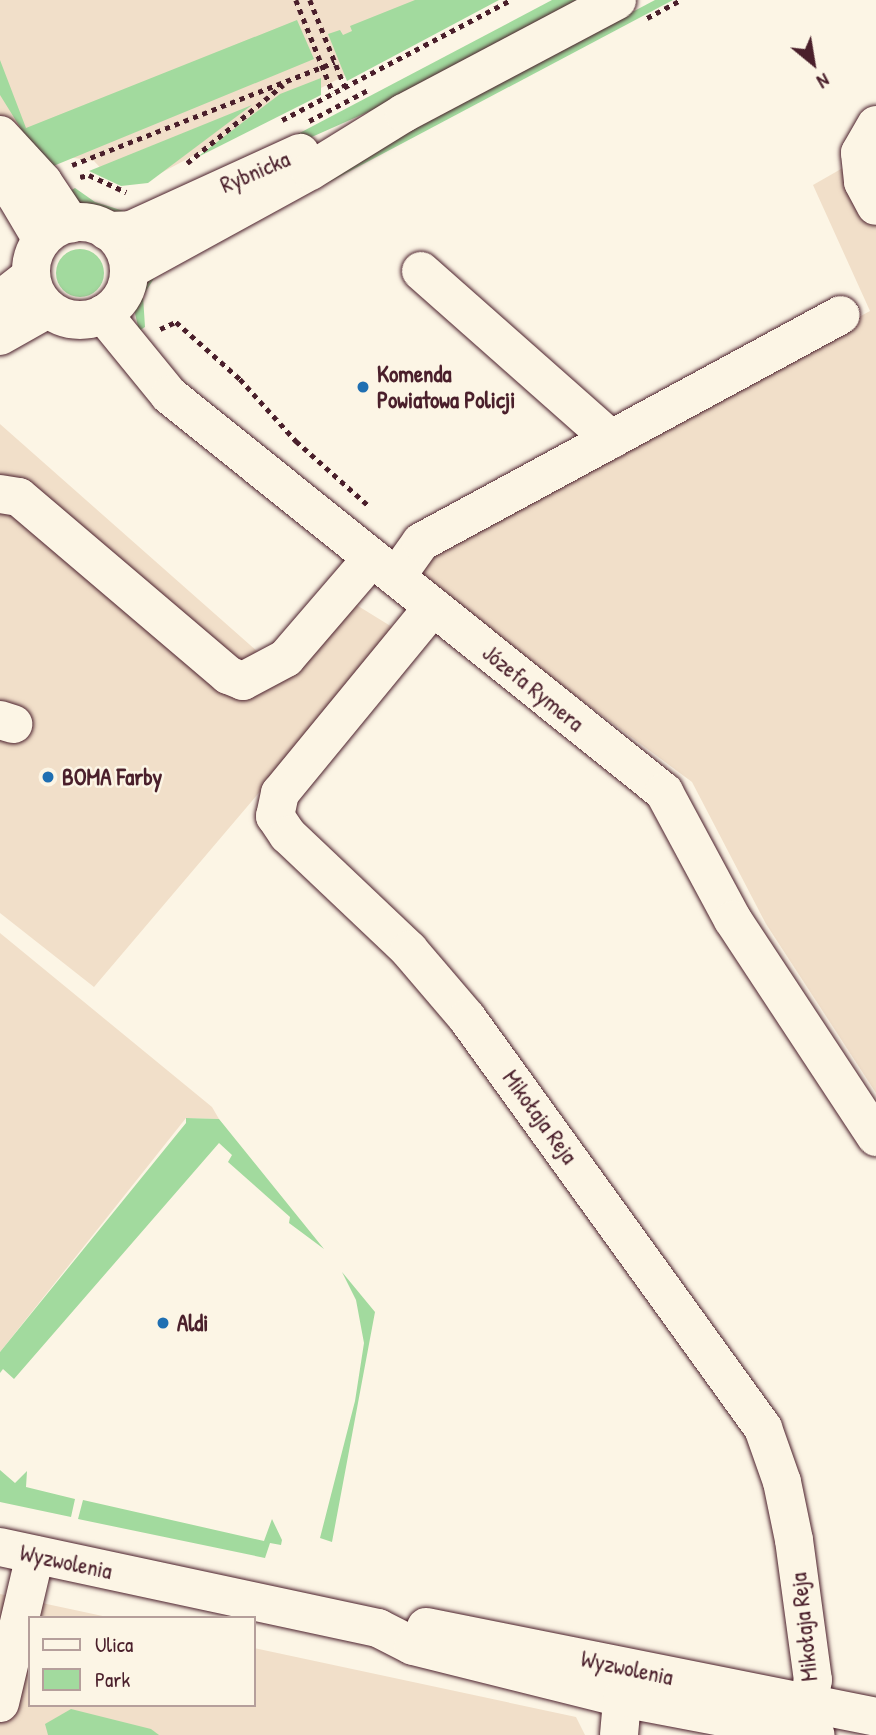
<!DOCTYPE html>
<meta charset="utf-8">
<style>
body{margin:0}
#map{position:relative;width:876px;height:1735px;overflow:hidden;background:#fcf5e5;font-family:"Patrick Hand",sans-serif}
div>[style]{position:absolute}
.built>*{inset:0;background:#f1dfc9}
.green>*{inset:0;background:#a2da9e}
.round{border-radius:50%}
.path>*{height:4.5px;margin-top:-2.25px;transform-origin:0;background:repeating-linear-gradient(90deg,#4a1f2b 0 5px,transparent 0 10px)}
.roads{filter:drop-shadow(0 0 2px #4a1f2b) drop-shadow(0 0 2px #4a1f2b)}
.minor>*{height:38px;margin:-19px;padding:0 19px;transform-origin:19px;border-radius:19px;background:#fcf5e5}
.minor>.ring{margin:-19px;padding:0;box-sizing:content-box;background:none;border:38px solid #fcf5e5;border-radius:50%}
.dots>*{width:19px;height:19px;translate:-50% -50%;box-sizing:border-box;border:4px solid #fcf5e5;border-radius:50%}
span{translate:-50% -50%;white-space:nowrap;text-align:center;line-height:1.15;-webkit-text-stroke:5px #fcf5e5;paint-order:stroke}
.street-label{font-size:23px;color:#4a1f2b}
.poi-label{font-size:23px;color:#4a1f2b;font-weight:700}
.left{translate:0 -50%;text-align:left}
.legend{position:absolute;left:28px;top:1616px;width:228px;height:91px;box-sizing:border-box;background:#fcf5e5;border:2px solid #b59f9b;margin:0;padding:9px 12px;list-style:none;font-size:21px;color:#4a1f2b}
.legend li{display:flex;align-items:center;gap:14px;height:35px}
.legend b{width:35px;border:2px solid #b59f9b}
.north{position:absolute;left:778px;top:28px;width:70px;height:70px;-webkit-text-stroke:5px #fcf5e5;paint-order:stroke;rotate:150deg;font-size:19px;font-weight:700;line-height:28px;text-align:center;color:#4a1f2b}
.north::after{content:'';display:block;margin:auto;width:24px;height:32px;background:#4a1f2b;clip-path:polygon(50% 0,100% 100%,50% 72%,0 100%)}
</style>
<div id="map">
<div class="built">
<i style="clip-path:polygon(0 0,487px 0,142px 183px,108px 176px,94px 161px,68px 157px,0 194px)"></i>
<i style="clip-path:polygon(876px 149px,876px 1093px,766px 924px,692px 782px,414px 576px,434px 545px,870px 311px,813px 185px)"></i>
<i style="clip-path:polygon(0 424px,259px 653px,337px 593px,397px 630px,94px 987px,0 913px)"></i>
<i style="clip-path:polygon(0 933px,212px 1107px,219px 1119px,186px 1118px,0 1352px)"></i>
<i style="clip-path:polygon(0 1594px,112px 1618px,30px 1618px,30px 1705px,254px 1705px,254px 1648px,576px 1717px,585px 1735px,0 1735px)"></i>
</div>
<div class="green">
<i style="clip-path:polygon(415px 0,499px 0,347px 81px,328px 34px,340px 30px,343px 35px,352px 31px,350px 26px)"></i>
<i style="clip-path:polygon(552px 0,582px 0,386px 104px,278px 152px,254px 157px)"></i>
<i style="clip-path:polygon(655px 0,673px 0,186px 258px,322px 176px)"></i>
<i style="clip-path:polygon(297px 20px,314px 59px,46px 169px,0 95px,0 60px,26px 128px)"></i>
<i style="clip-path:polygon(321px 78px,321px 95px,196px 158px,280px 94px)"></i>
<i style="clip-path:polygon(252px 105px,148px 183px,121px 186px,89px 171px)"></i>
<i style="clip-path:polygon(75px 188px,95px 202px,127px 212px,95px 217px,63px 195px)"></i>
<i class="round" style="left:56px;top:249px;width:48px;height:48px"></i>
<i style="clip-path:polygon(158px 272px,143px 296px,145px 327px,139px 331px,134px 309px,138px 289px)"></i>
<i style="clip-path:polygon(186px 1118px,219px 1119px,324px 1249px,289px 1223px,290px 1217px,228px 1162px,232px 1155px,219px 1143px,14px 1379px,3px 1369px,0 1373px,0 1352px,186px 1123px)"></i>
<i style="clip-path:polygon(342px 1272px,375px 1312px,332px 1542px,320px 1538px,355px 1401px,364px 1343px,356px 1300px)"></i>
<i style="clip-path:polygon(0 1470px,15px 1483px,27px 1471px,26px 1487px,75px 1499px,71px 1517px,0 1502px)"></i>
<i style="clip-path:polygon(83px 1500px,264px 1541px,272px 1519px,282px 1540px,281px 1545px,270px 1543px,265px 1558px,78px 1519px)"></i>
<i style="clip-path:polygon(71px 1709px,151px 1729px,159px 1735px,48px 1735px,45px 1724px)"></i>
</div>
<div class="path">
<i style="left:296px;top:0;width:100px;rotate:68.3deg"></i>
<i style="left:310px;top:0;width:94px;rotate:68.1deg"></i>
<i style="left:647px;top:18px;width:38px;rotate:-28deg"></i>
<i style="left:282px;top:120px;width:259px;rotate:-27.7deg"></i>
<i style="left:309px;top:121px;width:69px;rotate:-27.7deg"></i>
<i style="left:187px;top:163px;width:124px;rotate:-39.1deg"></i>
<i style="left:72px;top:165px;width:282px;rotate:-21.4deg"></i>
<i style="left:80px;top:177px;width:9px;rotate:-13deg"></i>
<i style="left:89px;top:175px;width:41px;rotate:24.7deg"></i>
<i style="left:160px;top:329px;width:17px;rotate:-24deg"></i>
<i style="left:176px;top:322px;width:86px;rotate:41.7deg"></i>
<i style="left:240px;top:379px;width:84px;rotate:47.9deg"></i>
<i style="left:296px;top:441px;width:98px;rotate:41.7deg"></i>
</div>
<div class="roads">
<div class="minor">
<i style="left:876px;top:125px;width:32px;rotate:120deg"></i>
<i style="left:860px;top:153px;width:29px;rotate:84deg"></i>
<i style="left:863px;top:182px;width:27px;rotate:62deg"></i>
<i style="left:0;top:135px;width:64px;rotate:47.5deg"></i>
<i style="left:43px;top:182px;width:50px;rotate:56.3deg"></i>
<i style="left:1px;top:140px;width:58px;rotate:75deg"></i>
<i style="left:16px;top:196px;width:51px;rotate:59.4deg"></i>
<i class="ring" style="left:31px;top:222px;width:60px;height:60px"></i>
<i style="left:107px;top:231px;width:24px;rotate:-2deg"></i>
<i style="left:131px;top:230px;width:186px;rotate:-24.5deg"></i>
<i style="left:129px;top:270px;width:206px;rotate:-28.7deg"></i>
<i style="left:310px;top:171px;width:110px;rotate:-31.7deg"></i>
<i style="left:404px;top:113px;width:241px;rotate:-27.9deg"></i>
<i style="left:421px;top:271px;width:254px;rotate:41.5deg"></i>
<i style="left:0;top:300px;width:39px;rotate:-38deg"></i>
<i style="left:103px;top:314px;width:104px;rotate:50.8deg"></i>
<i style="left:169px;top:395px;width:635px;rotate:38.73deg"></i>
<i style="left:664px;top:792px;width:145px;rotate:61.7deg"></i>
<i style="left:733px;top:920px;width:260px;rotate:56.6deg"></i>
<i style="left:0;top:336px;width:55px;rotate:-29.4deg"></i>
<i style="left:0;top:494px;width:19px;rotate:9deg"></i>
<i style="left:19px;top:497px;width:275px;rotate:40.4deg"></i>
<i style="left:228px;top:675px;width:16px;rotate:22deg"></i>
<i style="left:243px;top:681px;width:49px;rotate:-28.1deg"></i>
<i style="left:286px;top:658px;width:132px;rotate:-49.3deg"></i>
<i style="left:396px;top:577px;width:43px;rotate:-54.5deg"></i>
<i style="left:421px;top:542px;width:477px;rotate:-28.4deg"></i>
<i style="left:433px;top:607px;width:241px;rotate:129.4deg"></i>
<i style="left:280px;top:793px;width:24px;rotate:102deg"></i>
<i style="left:275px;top:816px;width:23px;rotate:56deg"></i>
<i style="left:288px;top:835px;width:167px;rotate:43.5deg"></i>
<i style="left:409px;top:950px;width:89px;rotate:49.5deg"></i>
<i style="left:467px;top:1018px;width:506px;rotate:54.17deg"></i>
<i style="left:763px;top:1428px;width:57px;rotate:70.6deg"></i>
<i style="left:782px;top:1482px;width:59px;rotate:78.3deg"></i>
<i style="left:794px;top:1540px;width:141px;rotate:82.3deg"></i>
<i style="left:813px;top:1680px;width:25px;rotate:102deg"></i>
<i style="left:0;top:720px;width:14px;rotate:17deg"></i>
<i style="left:0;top:1547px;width:387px;rotate:12.1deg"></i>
<i style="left:378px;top:1628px;width:39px;rotate:27deg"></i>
<i style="left:413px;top:1646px;width:215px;rotate:14deg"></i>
<i style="left:622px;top:1698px;width:197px;rotate:10.8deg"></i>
<i style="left:426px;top:1627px;width:459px;rotate:11.3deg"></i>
<i style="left:0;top:1703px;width:152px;rotate:-76.7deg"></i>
<i style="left:619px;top:1735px;width:37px;rotate:-85deg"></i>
<i style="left:622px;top:1698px;width:26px;rotate:-43deg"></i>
</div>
</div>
<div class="dots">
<i style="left:363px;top:387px;background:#1f6fb2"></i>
<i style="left:48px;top:777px;background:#1f6fb2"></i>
<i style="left:163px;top:1323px;background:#1f6fb2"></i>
</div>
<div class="street-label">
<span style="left:255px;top:172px;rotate:-23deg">Rybnicka</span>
<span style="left:533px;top:688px;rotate:39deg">Józefa Rymera</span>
<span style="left:540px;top:1117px;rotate:54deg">Mikołaja Reja</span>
<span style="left:66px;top:1562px;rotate:12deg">Wyzwolenia</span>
<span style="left:804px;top:1627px;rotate:-96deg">Mikołaja Reja</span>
<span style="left:627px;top:1668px;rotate:12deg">Wyzwolenia</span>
</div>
<div class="poi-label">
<span class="left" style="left:377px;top:387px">Komenda<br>Powiatowa Policji</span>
<span class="left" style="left:62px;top:777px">BOMA Farby</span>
<span class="left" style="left:177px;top:1323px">Aldi</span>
</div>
<ul class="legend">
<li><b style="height:9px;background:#fcf5e5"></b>Ulica</li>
<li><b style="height:19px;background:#a2da9e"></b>Park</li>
</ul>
<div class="north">N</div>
</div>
